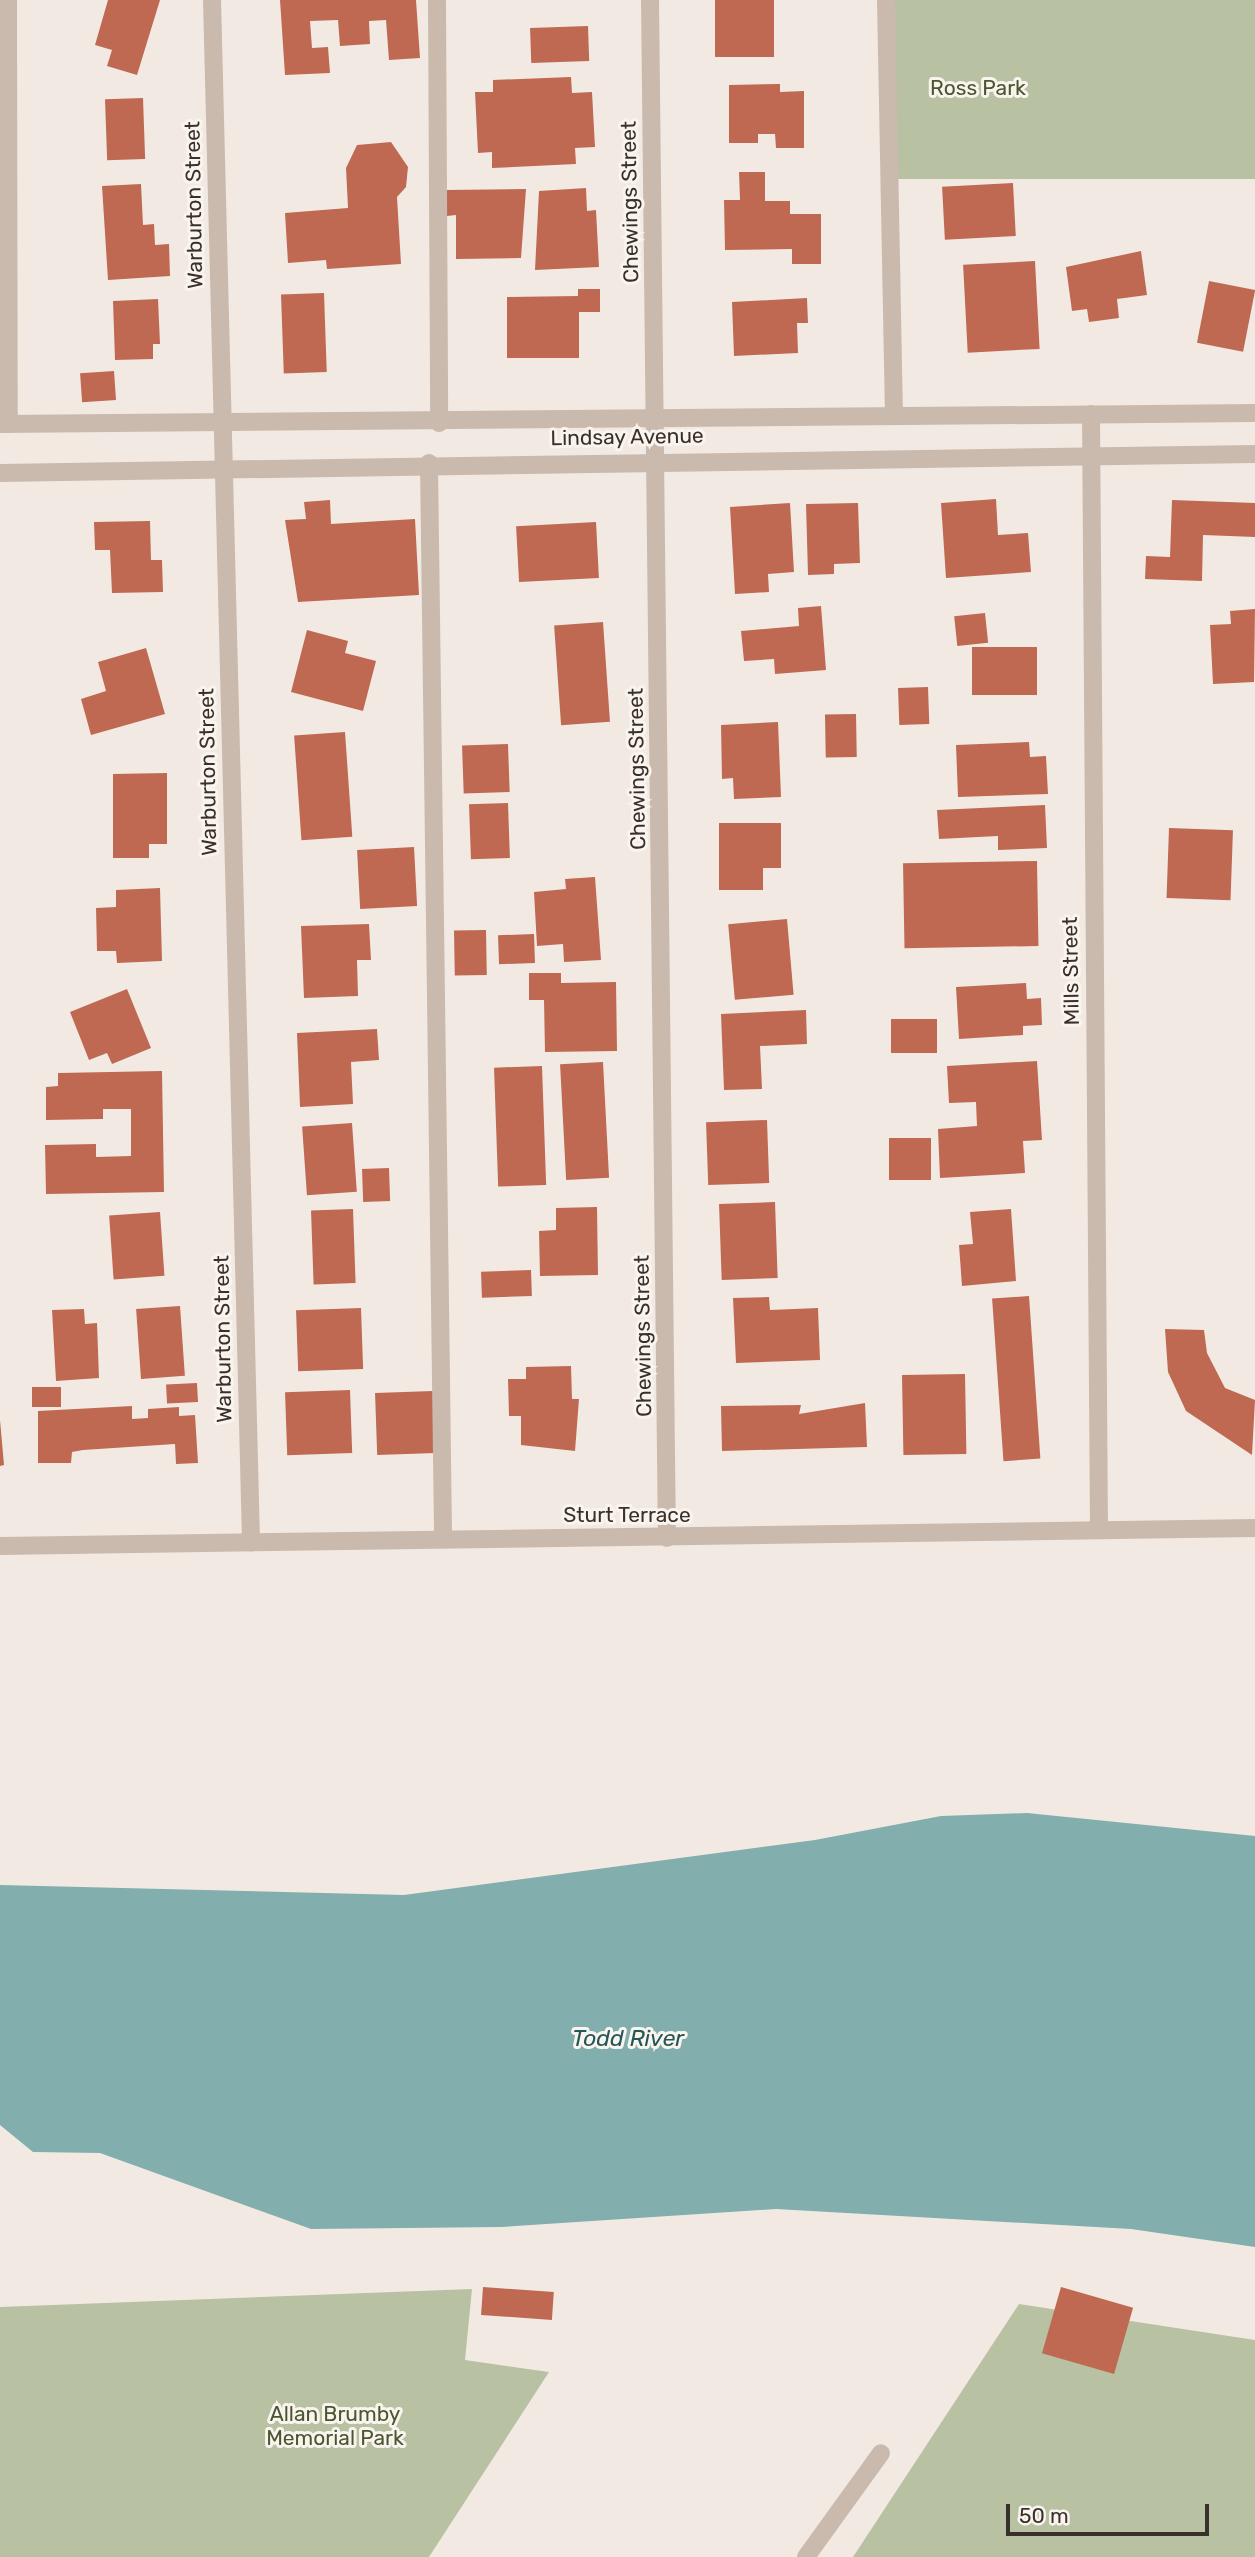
<!DOCTYPE html>
<style>
body{margin:0}
#map{position:relative;width:1255px;height:2557px;overflow:hidden;background:#f2eae2;font-family:Rubik,sans-serif}
div>[style]{position:absolute}
.green>*{inset:0;background:#b8c1a2;transform-origin:0 0}
.water>*{inset:0;background:#82aeae}
.building>*{inset:0;background:#bf6953;transform-origin:0 0}
.minor>*{height:18px;margin:-9px;padding:0 9px;transform-origin:9px;border-radius:9px;background:#cabaae}
span{translate:-50% -50%;white-space:nowrap;text-align:center;line-height:1.15;-webkit-text-stroke:6px #faf4ee;paint-order:stroke}
.park-label{font-size:21px;color:#4a5631}
.street-label{font-size:21px;color:#39302c}
.water-label{font-size:23px;color:#235759;font-style:italic}
.scale{position:absolute;left:1006px;top:2504px;width:203px;height:32px;box-sizing:border-box;border:4px solid #39302c;border-top:0;padding-left:9px;font-size:21px;line-height:24px;white-space:nowrap;color:#39302c;-webkit-text-stroke:5px #faf4ee;paint-order:stroke}
</style>
<div id="map">
<div class="green">
<i style="left:888px;top:0;width:367px;height:179px"></i>
<i style="clip-path:polygon(472px 2289px,465px 2360px,549px 2372px,429px 2557px,0 2557px,0 2307px)"></i>
<i style="clip-path:polygon(1019px 2304px,1255px 2340px,1255px 2557px,853px 2557px)"></i>
</div>
<div class="water">
<i style="clip-path:polygon(1027px 1813px,1255px 1836px,1255px 2247px,1131px 2229px,776px 2209px,501px 2227px,311px 2229px,100px 2153px,33px 2152px,0 2125px,0 1885px,404px 1895px,815px 1840px,941px 1816px)"></i>
</div>
<div class="building">
<i style="clip-path:polygon(108px 0,160px 0,137px 75px,107px 66px,112px 50px,95px 45px)"></i>
<i style="clip-path:polygon(280px 0,416px 0,420px 58px,389px 60px,386px 20px,369px 21px,370px 44px,340px 46px,338px 20px,310px 21px,312px 48px,328px 47px,330px 73px,285px 75px)"></i>
<i style="left:715px;top:0;width:59px;height:57px"></i>
<i style="left:588px;top:26px;width:35px;height:58px;rotate:88deg"></i>
<i style="clip-path:polygon(571px 77px,572px 93px,592px 92px,595px 147px,575px 148px,576px 164px,492px 168px,492px 152px,478px 153px,475px 92px,493px 92px,493px 80px)"></i>
<i style="clip-path:polygon(780px 84px,780px 92px,804px 91px,804px 148px,776px 148px,775px 134px,758px 134px,758px 143px,729px 143px,729px 85px)"></i>
<i style="left:143px;top:98px;width:61px;height:38px;rotate:88deg"></i>
<i style="clip-path:polygon(391px 142px,408px 167px,406px 187px,397px 197px,401px 264px,327px 269px,326px 260px,288px 263px,285px 213px,348px 208px,346px 168px,357px 145px)"></i>
<i style="clip-path:polygon(739px 172px,765px 172px,765px 201px,790px 201px,790px 214px,821px 214px,821px 264px,792px 264px,792px 249px,725px 250px,724px 200px,740px 200px)"></i>
<i style="left:1013px;top:183px;width:53px;height:71px;rotate:87deg"></i>
<i style="clip-path:polygon(141px 184px,143px 225px,154px 224px,155px 245px,169px 244px,170px 276px,108px 280px,102px 186px)"></i>
<i style="clip-path:polygon(586px 188px,587px 211px,596px 210px,599px 267px,535px 270px,539px 191px)"></i>
<i style="clip-path:polygon(526px 189px,521px 258px,456px 259px,456px 215px,447px 216px,447px 190px)"></i>
<i style="clip-path:polygon(1141px 251px,1147px 295px,1117px 299px,1119px 318px,1089px 322px,1087px 309px,1072px 311px,1066px 267px)"></i>
<i style="left:1035px;top:261px;width:88px;height:72px;rotate:87deg"></i>
<i style="left:1209px;top:281px;width:47px;height:63px;rotate:11deg"></i>
<i style="clip-path:polygon(578px 289px,600px 289px,600px 312px,579px 312px,579px 358px,507px 358px,507px 297px,578px 296px)"></i>
<i style="left:324px;top:293px;width:79px;height:43px;rotate:88deg"></i>
<i style="clip-path:polygon(807px 298px,808px 323px,797px 323px,798px 353px,734px 356px,732px 302px)"></i>
<i style="clip-path:polygon(158px 299px,160px 344px,153px 344px,153px 359px,115px 360px,113px 301px)"></i>
<i style="left:114px;top:371px;width:29px;height:34px;rotate:86deg"></i>
<i style="clip-path:polygon(996px 499px,998px 535px,1028px 533px,1031px 572px,946px 578px,941px 503px)"></i>
<i style="clip-path:polygon(330px 500px,331px 524px,415px 519px,419px 595px,298px 602px,285px 520px,306px 519px,304px 502px)"></i>
<i style="clip-path:polygon(1172px 500px,1255px 503px,1255px 537px,1203px 535px,1202px 581px,1145px 579px,1146px 556px,1170px 557px)"></i>
<i style="clip-path:polygon(790px 503px,794px 572px,768px 574px,769px 592px,735px 594px,730px 507px)"></i>
<i style="clip-path:polygon(858px 503px,860px 563px,834px 564px,834px 574px,808px 575px,806px 504px)"></i>
<i style="clip-path:polygon(150px 521px,151px 560px,162px 560px,163px 592px,112px 593px,110px 550px,95px 550px,94px 522px)"></i>
<i style="left:596px;top:522px;width:56px;height:80px;rotate:87deg"></i>
<i style="clip-path:polygon(821px 606px,826px 670px,775px 674px,774px 659px,744px 661px,741px 631px,799px 626px,798px 608px)"></i>
<i style="clip-path:polygon(1255px 609px,1254px 682px,1213px 684px,1210px 625px,1231px 624px,1230px 611px)"></i>
<i style="left:985px;top:613px;width:30px;height:31px;rotate:84deg"></i>
<i style="left:603px;top:622px;width:100px;height:49px;rotate:86deg"></i>
<i style="clip-path:polygon(307px 630px,348px 641px,345px 653px,376px 661px,363px 711px,291px 692px)"></i>
<i style="left:1037px;top:647px;width:48px;height:65px;rotate:90deg"></i>
<i style="clip-path:polygon(146px 648px,165px 714px,91px 735px,81px 699px,106px 691px,98px 662px)"></i>
<i style="left:928px;top:687px;width:37px;height:30px;rotate:88deg"></i>
<i style="left:856px;top:714px;width:43px;height:31px;rotate:89deg"></i>
<i style="clip-path:polygon(778px 722px,781px 797px,734px 799px,733px 778px,722px 779px,721px 725px)"></i>
<i style="left:345px;top:732px;width:105px;height:51px;rotate:86deg"></i>
<i style="clip-path:polygon(1029px 742px,1030px 757px,1046px 756px,1048px 794px,958px 797px,956px 745px)"></i>
<i style="left:508px;top:744px;width:48px;height:46px;rotate:88deg"></i>
<i style="clip-path:polygon(167px 773px,167px 844px,149px 844px,149px 858px,113px 858px,113px 774px)"></i>
<i style="left:508px;top:803px;width:55px;height:39px;rotate:88deg"></i>
<i style="clip-path:polygon(1045px 805px,1047px 848px,998px 850px,998px 836px,939px 839px,937px 810px)"></i>
<i style="clip-path:polygon(719px 823px,781px 823px,781px 868px,763px 868px,763px 890px,719px 890px)"></i>
<i style="left:1169px;top:828px;width:64px;height:70px;rotate:2deg"></i>
<i style="left:414px;top:847px;width:59px;height:57px;rotate:87deg"></i>
<i style="left:1037px;top:861px;width:85px;height:134px;rotate:89deg"></i>
<i style="clip-path:polygon(595px 877px,601px 960px,564px 962px,563px 944px,537px 946px,534px 892px,566px 889px,565px 879px)"></i>
<i style="clip-path:polygon(160px 888px,162px 961px,117px 963px,116px 951px,97px 951px,96px 908px,116px 907px,116px 890px)"></i>
<i style="left:787px;top:919px;width:76px;height:59px;rotate:85deg"></i>
<i style="clip-path:polygon(369px 924px,371px 960px,357px 960px,358px 996px,304px 998px,301px 926px)"></i>
<i style="left:486px;top:930px;width:45px;height:32px;rotate:89deg"></i>
<i style="left:534px;top:934px;width:29px;height:36px;rotate:88deg"></i>
<i style="clip-path:polygon(529px 973px,561px 973px,561px 983px,616px 982px,617px 1051px,545px 1052px,544px 1000px,529px 1000px)"></i>
<i style="clip-path:polygon(1026px 983px,1027px 999px,1041px 998px,1042px 1025px,1023px 1026px,1023px 1035px,959px 1039px,956px 987px)"></i>
<i style="clip-path:polygon(127px 989px,151px 1048px,112px 1064px,107px 1053px,89px 1060px,70px 1012px)"></i>
<i style="clip-path:polygon(806px 1010px,807px 1044px,760px 1046px,762px 1089px,724px 1090px,721px 1014px)"></i>
<i style="left:891px;top:1019px;width:46px;height:34px"></i>
<i style="clip-path:polygon(377px 1029px,379px 1060px,351px 1062px,353px 1104px,300px 1107px,297px 1033px)"></i>
<i style="clip-path:polygon(1037px 1061px,1042px 1140px,1023px 1141px,1025px 1173px,940px 1178px,938px 1129px,977px 1126px,976px 1102px,949px 1103px,947px 1066px)"></i>
<i style="left:603px;top:1062px;width:116px;height:43px;rotate:87deg"></i>
<i style="left:542px;top:1066px;width:119px;height:48px;rotate:88deg"></i>
<i style="clip-path:polygon(162px 1071px,164px 1192px,46px 1194px,45px 1145px,96px 1144px,96px 1157px,131px 1156px,131px 1109px,103px 1109px,103px 1119px,46px 1120px,46px 1087px,58px 1086px,58px 1073px)"></i>
<i style="left:767px;top:1120px;width:63px;height:61px;rotate:88deg"></i>
<i style="left:352px;top:1123px;width:69px;height:50px;rotate:86deg"></i>
<i style="left:931px;top:1138px;width:42px;height:42px;rotate:90deg"></i>
<i style="left:389px;top:1168px;width:33px;height:27px;rotate:88deg"></i>
<i style="left:775px;top:1202px;width:76px;height:56px;rotate:88deg"></i>
<i style="clip-path:polygon(597px 1207px,598px 1275px,540px 1276px,539px 1231px,556px 1230px,556px 1208px)"></i>
<i style="left:353px;top:1209px;width:74px;height:42px;rotate:88deg"></i>
<i style="clip-path:polygon(1011px 1209px,1016px 1281px,962px 1286px,959px 1245px,973px 1244px,970px 1212px)"></i>
<i style="left:160px;top:1212px;width:64px;height:51px;rotate:86deg"></i>
<i style="left:531px;top:1270px;width:26px;height:50px;rotate:88deg"></i>
<i style="left:1029px;top:1296px;width:163px;height:37px;rotate:86deg"></i>
<i style="clip-path:polygon(769px 1297px,770px 1310px,818px 1308px,820px 1360px,736px 1363px,733px 1298px)"></i>
<i style="left:180px;top:1306px;width:70px;height:44px;rotate:86deg"></i>
<i style="left:361px;top:1308px;width:61px;height:65px;rotate:88deg"></i>
<i style="clip-path:polygon(84px 1309px,85px 1324px,97px 1323px,99px 1378px,56px 1381px,52px 1310px)"></i>
<i style="clip-path:polygon(1165px 1329px,1204px 1330px,1207px 1353px,1225px 1388px,1255px 1400px,1252px 1455px,1186px 1411px,1168px 1372px)"></i>
<i style="clip-path:polygon(571px 1366px,572px 1399px,579px 1399px,575px 1451px,521px 1445px,521px 1416px,509px 1416px,508px 1379px,526px 1379px,526px 1367px)"></i>
<i style="left:965px;top:1374px;width:80px;height:63px;rotate:89deg"></i>
<i style="left:197px;top:1383px;width:19px;height:31px;rotate:87deg"></i>
<i style="left:61px;top:1387px;width:20px;height:29px;rotate:90deg"></i>
<i style="left:350px;top:1390px;width:63px;height:65px;rotate:88deg"></i>
<i style="left:433px;top:1391px;width:62px;height:58px;rotate:88deg"></i>
<i style="clip-path:polygon(865px 1403px,867px 1447px,722px 1451px,721px 1406px,801px 1405px,799px 1414px)"></i>
<i style="clip-path:polygon(132px 1406px,132px 1419px,148px 1418px,148px 1409px,179px 1407px,179px 1416px,195px 1415px,198px 1463px,176px 1464px,175px 1444px,83px 1450px,72px 1452px,71px 1463px,38px 1463px,38px 1411px)"></i>
<i style="clip-path:polygon(0 1420px,4px 1465px,0 1466px)"></i>
<i style="left:483px;top:2287px;width:71px;height:28px;rotate:4deg"></i>
<i style="left:1061px;top:2287px;width:75px;height:69px;rotate:16deg"></i>
</div>
<div class="minor">
<i style="left:8px;top:0;width:424px;rotate:89.9deg"></i>
<i style="left:212px;top:0;width:1543px;rotate:88.55deg"></i>
<i style="left:437px;top:0;width:423px;rotate:89.7deg"></i>
<i style="left:650px;top:0;width:1538px;rotate:89.37deg"></i>
<i style="left:886px;top:0;width:414px;rotate:88.9deg"></i>
<i style="left:1091px;top:414px;width:1114px;rotate:89.59deg"></i>
<i style="left:0;top:424px;width:1255px;rotate:-0.5deg"></i>
<i style="left:429px;top:463px;width:1076px;rotate:89.25deg"></i>
<i style="left:0;top:473px;width:1255px;rotate:-0.87deg"></i>
<i style="left:0;top:1546px;width:1255px;rotate:-0.82deg"></i>
<i style="left:806px;top:2557px;width:128px;rotate:-54.2deg"></i>
</div>
<div class="park-label">
<span style="left:978px;top:88px">Ross Park</span>
<span style="left:335px;top:2426px">Allan Brumby<br>Memorial Park</span>
</div>
<div class="street-label">
<span style="left:630px;top:202px;rotate:-91deg">Chewings Street</span>
<span style="left:194px;top:205px;rotate:-91deg">Warburton Street</span>
<span style="left:627px;top:437px;rotate:-1deg">Lindsay Avenue</span>
<span style="left:637px;top:769px;rotate:-91deg">Chewings Street</span>
<span style="left:208px;top:772px;rotate:-91deg">Warburton Street</span>
<span style="left:1071px;top:971px;rotate:-91deg">Mills Street</span>
<span style="left:643px;top:1336px;rotate:-91deg">Chewings Street</span>
<span style="left:223px;top:1339px;rotate:-91deg">Warburton Street</span>
<span style="left:627px;top:1515px">Sturt Terrace</span>
</div>
<div class="water-label">
<span style="left:628px;top:2038px">Todd River</span>
</div>
<div class="scale">50 m</div>
</div>
